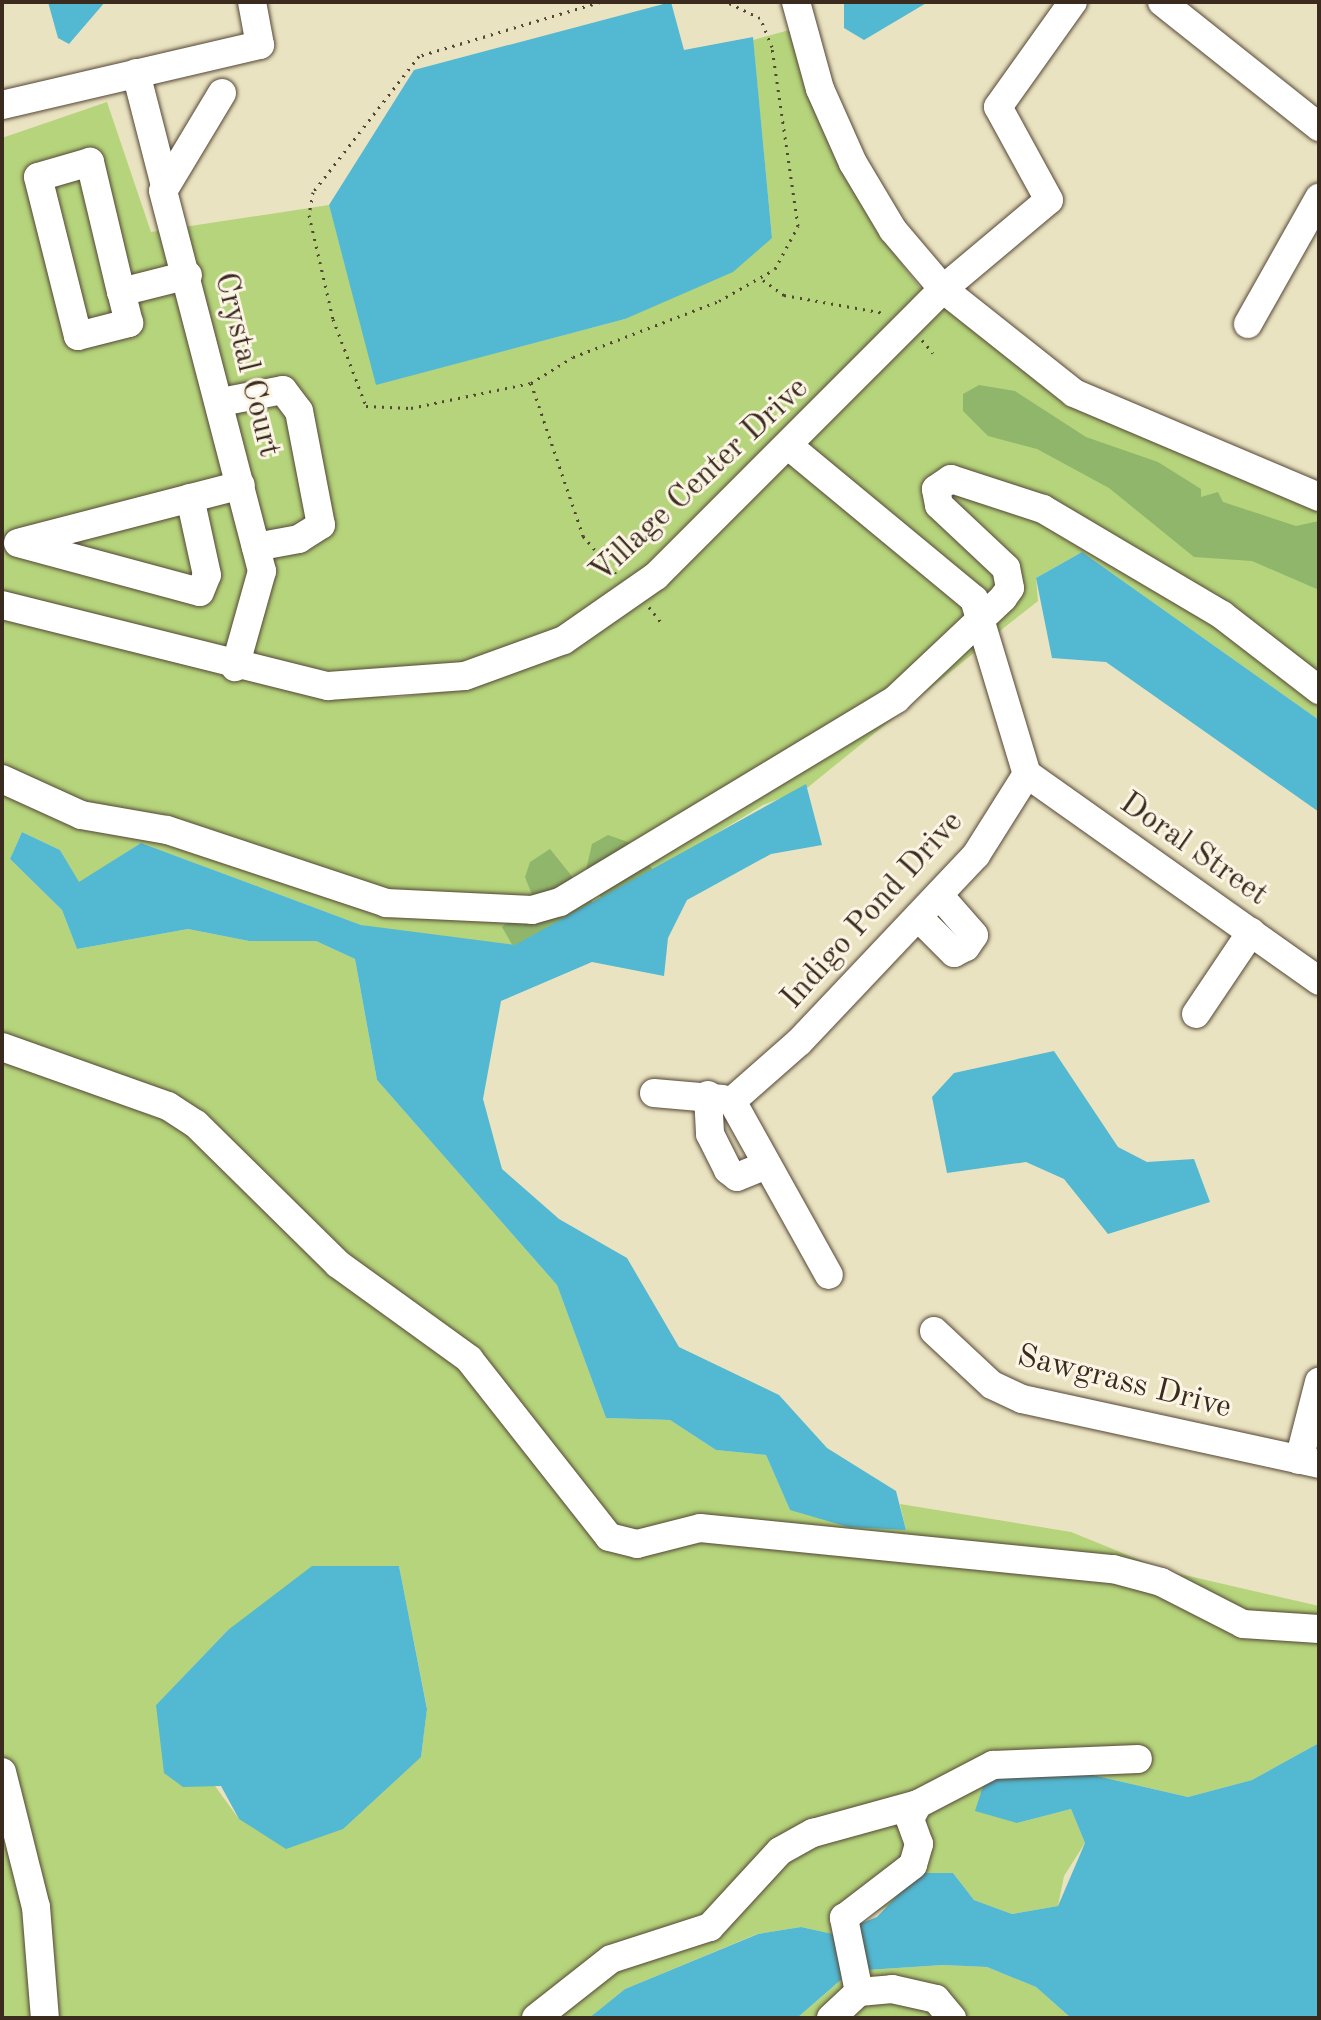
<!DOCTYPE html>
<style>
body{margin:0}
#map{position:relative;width:1321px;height:2020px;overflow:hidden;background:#eae3c1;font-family:"Old Standard TT",serif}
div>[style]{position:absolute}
.green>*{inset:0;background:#b5d47b}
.forest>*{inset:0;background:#90b66b}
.water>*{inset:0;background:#53b8d2}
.path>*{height:3px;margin-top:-1.5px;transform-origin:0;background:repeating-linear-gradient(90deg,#554636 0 2px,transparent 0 8px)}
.roads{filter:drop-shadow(0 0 2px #554636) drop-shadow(0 0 2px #554636)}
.minor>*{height:28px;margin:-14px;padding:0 14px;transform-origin:14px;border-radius:14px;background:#fff}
span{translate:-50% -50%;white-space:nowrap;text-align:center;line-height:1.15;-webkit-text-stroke:6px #fcf5e5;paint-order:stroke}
.street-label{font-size:32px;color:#3b2a1e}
.frame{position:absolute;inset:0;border:4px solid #3b2a1e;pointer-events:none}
</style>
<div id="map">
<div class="green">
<i style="clip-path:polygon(793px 29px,898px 259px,924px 293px,650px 568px,560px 630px,462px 666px,328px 675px,248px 659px,251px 570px,228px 654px,2px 594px,2px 138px,107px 102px,151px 232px,329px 205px,377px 384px,625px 319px,772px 238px,753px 40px)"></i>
<i style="clip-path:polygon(942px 306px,1319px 508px,1319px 720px,1082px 552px,1036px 578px,1038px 601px,996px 634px,805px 446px)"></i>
<i style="clip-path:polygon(evenodd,791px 460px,966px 606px,980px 648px,807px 788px,763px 805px,613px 896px,515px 945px,467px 944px,361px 925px,141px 843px,79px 883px,60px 850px,22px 832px,10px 859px,62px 910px,77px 949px,188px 929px,249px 941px,316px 941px,355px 959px,377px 1080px,557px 1285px,606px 1418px,670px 1420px,716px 1450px,766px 1455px,790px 1510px,906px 1530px,900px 1504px,1071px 1532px,1167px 1571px,1319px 1606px,1319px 1743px,1252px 1780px,1188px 1797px,1075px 1771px,1017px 1823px,1071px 1809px,1085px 1843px,1064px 1876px,1058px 1906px,1012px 1914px,974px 1900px,953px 1873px,833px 1934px,801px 1927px,757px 1934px,625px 1989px,589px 2018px,2px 2018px,2px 616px,327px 697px,401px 697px,467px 687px,568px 650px,631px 611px,791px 460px,399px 1566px,427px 1708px,421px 1757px,239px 1819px,156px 1705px,228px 1630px,399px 1566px)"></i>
<i style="clip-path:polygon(943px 1965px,987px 1967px,1036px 1987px,1071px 2018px,797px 2018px,851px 1971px)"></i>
</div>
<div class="forest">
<i style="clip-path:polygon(979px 385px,1015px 391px,1086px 437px,1158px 462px,1201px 489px,1201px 497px,1218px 492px,1223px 502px,1296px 526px,1319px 521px,1319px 590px,1252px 561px,1194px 557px,1109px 488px,1037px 449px,988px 436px,963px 411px,963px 394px)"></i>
<i style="clip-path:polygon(608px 835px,628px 842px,657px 874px,604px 902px,585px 874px,592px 844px)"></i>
<i style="clip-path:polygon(550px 849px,595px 905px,514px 948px,502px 927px,534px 900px,525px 877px,530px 862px)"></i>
</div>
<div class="water">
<i style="clip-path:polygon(48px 2px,105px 2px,69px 44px,58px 38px)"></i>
<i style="clip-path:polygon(671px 2px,684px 50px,753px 37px,772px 238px,733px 272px,625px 319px,376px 385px,329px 205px,414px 70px)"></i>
<i style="clip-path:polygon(844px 2px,928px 2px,864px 40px,844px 28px)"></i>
<i style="clip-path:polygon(1082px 552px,1319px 720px,1319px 812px,1106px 662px,1052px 658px,1036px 578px)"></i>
<i style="clip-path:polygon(806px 784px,822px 845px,771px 854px,687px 900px,668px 938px,664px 976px,592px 962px,501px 1001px,483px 1099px,502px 1169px,559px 1219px,627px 1258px,679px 1347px,779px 1395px,827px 1448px,896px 1491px,906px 1530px,848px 1527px,790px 1510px,766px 1455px,716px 1450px,670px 1420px,606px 1418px,557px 1285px,377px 1080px,355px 959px,316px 941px,249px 941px,188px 929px,77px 949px,62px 910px,10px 859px,22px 832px,60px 850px,79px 882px,141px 843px,361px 925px,515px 945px)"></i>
<i style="clip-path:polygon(1054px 1051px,1118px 1147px,1147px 1162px,1194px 1159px,1210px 1202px,1108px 1234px,1064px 1179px,1026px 1162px,947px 1173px,932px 1097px,954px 1073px)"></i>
<i style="clip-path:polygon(312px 1566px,399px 1566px,427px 1709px,421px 1757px,343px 1829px,286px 1849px,239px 1819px,221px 1786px,183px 1787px,164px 1773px,156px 1705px,228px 1630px)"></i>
<i style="clip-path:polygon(1319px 1743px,1319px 2018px,1071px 2018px,1036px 1987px,987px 1967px,943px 1965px,851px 1971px,797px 2018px,589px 2018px,625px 1989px,758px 1934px,801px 1927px,833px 1934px,877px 1917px,919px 1873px,953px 1873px,974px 1900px,1012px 1914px,1058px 1906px,1085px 1843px,1071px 1809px,1017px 1823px,975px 1811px,983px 1786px,1002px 1766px,1075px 1771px,1188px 1797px,1252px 1780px)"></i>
</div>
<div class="path">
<i style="left:600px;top:2px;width:189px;rotate:163.4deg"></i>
<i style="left:419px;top:56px;width:172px;rotate:127.9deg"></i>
<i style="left:313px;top:192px;width:23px;rotate:100deg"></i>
<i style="left:309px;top:215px;width:107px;rotate:77deg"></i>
<i style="left:333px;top:319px;width:93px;rotate:69.2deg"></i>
<i style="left:366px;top:406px;width:45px;rotate:2.5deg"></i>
<i style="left:411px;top:408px;width:123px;rotate:-11.8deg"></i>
<i style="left:531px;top:383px;width:49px;rotate:-31.8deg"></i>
<i style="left:573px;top:357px;width:156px;rotate:-21deg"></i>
<i style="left:719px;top:301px;width:64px;rotate:-29.7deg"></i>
<i style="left:775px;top:269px;width:49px;rotate:-61.9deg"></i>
<i style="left:798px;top:226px;width:181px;rotate:-98.3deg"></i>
<i style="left:772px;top:47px;width:31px;rotate:-112deg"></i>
<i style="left:760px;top:18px;width:37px;rotate:-154deg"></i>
<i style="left:763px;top:280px;width:26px;rotate:36deg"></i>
<i style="left:784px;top:295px;width:102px;rotate:10.2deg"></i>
<i style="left:922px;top:340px;width:17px;rotate:50deg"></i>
<i style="left:531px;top:383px;width:162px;rotate:71.2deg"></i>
<i style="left:583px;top:536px;width:50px;rotate:49deg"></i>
<i style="left:649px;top:607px;width:24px;rotate:52deg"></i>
</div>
<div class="roads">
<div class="minor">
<i style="left:796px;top:2px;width:90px;rotate:74.6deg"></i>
<i style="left:820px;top:89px;width:81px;rotate:66deg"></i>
<i style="left:853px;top:163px;width:78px;rotate:59.2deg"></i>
<i style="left:893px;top:230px;width:77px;rotate:49.7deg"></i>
<i style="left:943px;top:289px;width:167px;rotate:38.4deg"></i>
<i style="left:1074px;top:393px;width:266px;rotate:23deg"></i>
<i style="left:1162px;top:2px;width:201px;rotate:38.5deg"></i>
<i style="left:136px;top:73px;width:117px;rotate:75.6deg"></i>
<i style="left:222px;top:93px;width:114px;rotate:121deg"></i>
<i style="left:163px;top:191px;width:393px;rotate:75.4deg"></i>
<i style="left:262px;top:571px;width:100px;rotate:105.7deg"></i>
<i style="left:2px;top:105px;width:265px;rotate:-13.1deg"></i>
<i style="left:260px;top:45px;width:44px;rotate:-100.5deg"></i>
<i style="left:121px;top:292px;width:134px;rotate:-103.4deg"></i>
<i style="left:90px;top:162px;width:54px;rotate:163.9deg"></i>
<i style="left:38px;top:177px;width:164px;rotate:75.9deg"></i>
<i style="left:78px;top:336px;width:53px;rotate:-14.3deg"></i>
<i style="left:129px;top:323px;width:32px;rotate:-104deg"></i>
<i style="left:121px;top:292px;width:69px;rotate:-14.2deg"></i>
<i style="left:1248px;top:324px;width:145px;rotate:-60.6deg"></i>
<i style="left:221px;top:402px;width:63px;rotate:-11deg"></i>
<i style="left:283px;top:390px;width:26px;rotate:53deg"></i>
<i style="left:299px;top:411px;width:116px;rotate:79.1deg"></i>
<i style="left:321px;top:525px;width:26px;rotate:148deg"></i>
<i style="left:299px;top:539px;width:44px;rotate:169.5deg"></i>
<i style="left:790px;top:447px;width:239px;rotate:39.6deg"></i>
<i style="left:974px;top:599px;width:183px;rotate:73.2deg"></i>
<i style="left:1027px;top:774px;width:96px;rotate:122.2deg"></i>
<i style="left:976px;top:855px;width:257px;rotate:133.4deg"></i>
<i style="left:799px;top:1042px;width:89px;rotate:138.6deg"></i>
<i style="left:732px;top:1101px;width:199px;rotate:60.9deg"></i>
<i style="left:21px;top:542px;width:227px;rotate:-14.5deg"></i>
<i style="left:18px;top:543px;width:188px;rotate:15.1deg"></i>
<i style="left:200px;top:592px;width:18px;rotate:-68deg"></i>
<i style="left:207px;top:575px;width:79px;rotate:-102.4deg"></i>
<i style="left:2px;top:605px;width:336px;rotate:14deg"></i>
<i style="left:328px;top:686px;width:137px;rotate:-4.2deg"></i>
<i style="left:465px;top:676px;width:105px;rotate:-20deg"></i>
<i style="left:564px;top:640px;width:112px;rotate:-34.8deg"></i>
<i style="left:656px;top:576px;width:406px;rotate:-45deg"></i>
<i style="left:943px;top:289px;width:138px;rotate:-40deg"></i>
<i style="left:1049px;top:200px;width:106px;rotate:-118.7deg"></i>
<i style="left:998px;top:107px;width:129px;rotate:-54.5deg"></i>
<i style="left:1027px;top:774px;width:358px;rotate:35.3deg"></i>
<i style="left:2px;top:779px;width:87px;rotate:24.5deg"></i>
<i style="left:81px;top:815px;width:87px;rotate:9.9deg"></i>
<i style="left:167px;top:830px;width:231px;rotate:18.4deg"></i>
<i style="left:386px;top:903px;width:146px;rotate:2.7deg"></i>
<i style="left:532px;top:910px;width:29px;rotate:-16deg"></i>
<i style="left:560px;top:902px;width:393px;rotate:-31.1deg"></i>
<i style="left:896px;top:699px;width:147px;rotate:-43.3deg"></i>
<i style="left:1003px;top:598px;width:12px;rotate:-55deg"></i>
<i style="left:1010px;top:588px;width:20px;rotate:-101deg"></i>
<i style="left:1006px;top:568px;width:92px;rotate:-136.8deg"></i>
<i style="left:939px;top:505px;width:16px;rotate:-101deg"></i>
<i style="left:936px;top:489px;width:18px;rotate:-34deg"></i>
<i style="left:951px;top:479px;width:97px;rotate:18.1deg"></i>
<i style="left:1043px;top:509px;width:208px;rotate:30.6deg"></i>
<i style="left:1222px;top:615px;width:123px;rotate:37.7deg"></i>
<i style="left:918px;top:917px;width:51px;rotate:45deg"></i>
<i style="left:954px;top:953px;width:13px;rotate:-27deg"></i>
<i style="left:966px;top:947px;width:14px;rotate:-56deg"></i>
<i style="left:974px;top:935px;width:53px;rotate:-131.2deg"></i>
<i style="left:1196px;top:1014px;width:99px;rotate:-56.1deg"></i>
<i style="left:2px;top:1047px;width:176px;rotate:19.6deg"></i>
<i style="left:168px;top:1106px;width:33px;rotate:33deg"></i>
<i style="left:196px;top:1124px;width:199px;rotate:44.6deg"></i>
<i style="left:338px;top:1264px;width:162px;rotate:35.9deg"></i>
<i style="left:469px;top:1359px;width:226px;rotate:51.8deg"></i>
<i style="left:609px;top:1537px;width:29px;rotate:14deg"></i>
<i style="left:637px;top:1544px;width:65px;rotate:-14.3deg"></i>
<i style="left:700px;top:1528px;width:415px;rotate:5.7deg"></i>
<i style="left:1113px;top:1569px;width:50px;rotate:15.2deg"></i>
<i style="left:1161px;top:1582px;width:92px;rotate:27.1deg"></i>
<i style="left:1243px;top:1624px;width:76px;rotate:3.8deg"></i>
<i style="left:654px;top:1093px;width:69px;rotate:5deg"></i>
<i style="left:708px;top:1095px;width:39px;rotate:87deg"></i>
<i style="left:710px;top:1134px;width:40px;rotate:63.4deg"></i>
<i style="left:728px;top:1170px;width:11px;rotate:38deg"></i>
<i style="left:737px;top:1177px;width:29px;rotate:-22deg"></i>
<i style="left:934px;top:1331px;width:79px;rotate:43deg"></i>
<i style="left:992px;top:1385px;width:33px;rotate:25deg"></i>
<i style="left:1022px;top:1399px;width:304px;rotate:12.3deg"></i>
<i style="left:1299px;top:1460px;width:81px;rotate:-75.6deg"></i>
<i style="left:2px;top:1772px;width:139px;rotate:75.9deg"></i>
<i style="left:36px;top:1907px;width:111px;rotate:85.4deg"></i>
<i style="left:859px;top:1992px;width:76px;rotate:-101.5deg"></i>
<i style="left:844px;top:1918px;width:87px;rotate:-37.5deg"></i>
<i style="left:913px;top:1865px;width:22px;rotate:-74deg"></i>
<i style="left:919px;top:1844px;width:27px;rotate:-110deg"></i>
<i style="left:910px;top:1819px;width:17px;rotate:-62deg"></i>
<i style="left:536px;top:2018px;width:95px;rotate:-38.2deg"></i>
<i style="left:611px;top:1959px;width:104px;rotate:-17.9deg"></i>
<i style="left:710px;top:1927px;width:103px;rotate:-47.4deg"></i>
<i style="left:780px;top:1851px;width:38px;rotate:-29deg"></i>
<i style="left:813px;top:1833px;width:109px;rotate:-15.4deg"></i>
<i style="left:918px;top:1804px;width:85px;rotate:-27.5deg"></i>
<i style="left:993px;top:1765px;width:145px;rotate:-2.4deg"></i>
<i style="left:831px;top:2018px;width:38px;rotate:-43deg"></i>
<i style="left:859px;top:1992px;width:33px;rotate:-5deg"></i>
<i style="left:892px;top:1989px;width:45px;rotate:12.8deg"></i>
<i style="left:936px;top:1999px;width:25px;rotate:50deg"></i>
</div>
</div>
<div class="street-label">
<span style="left:246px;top:365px;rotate:76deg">Crystal Court</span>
<span style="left:700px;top:481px;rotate:-43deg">Village Center Drive</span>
<span style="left:1193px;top:850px;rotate:35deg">Doral Street</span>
<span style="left:873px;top:911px;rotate:-48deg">Indigo Pond Drive</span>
<span style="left:1124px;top:1383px;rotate:14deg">Sawgrass Drive</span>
</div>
<div class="frame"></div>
</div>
